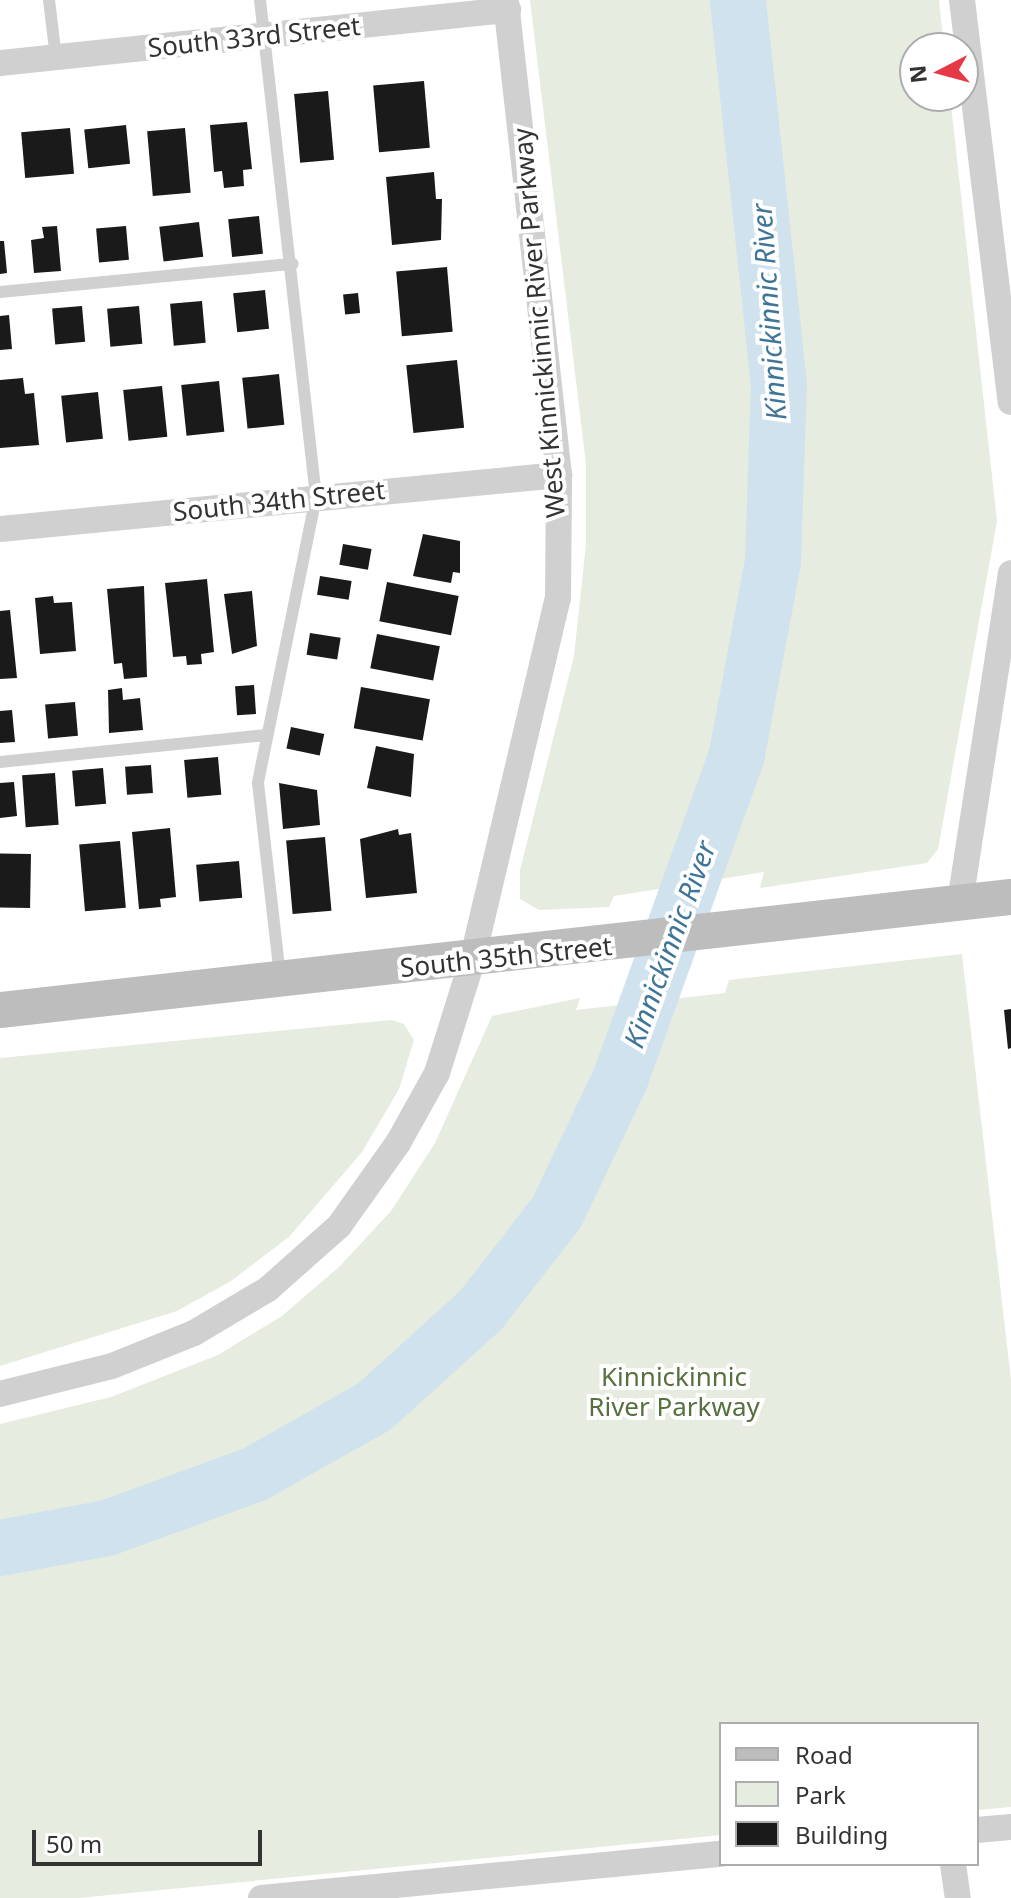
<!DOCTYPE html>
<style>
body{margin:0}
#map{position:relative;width:1011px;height:1898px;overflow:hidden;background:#fff;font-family:"Noto Sans",sans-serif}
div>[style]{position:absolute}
.green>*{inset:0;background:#e6ecdf}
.river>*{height:56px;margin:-28px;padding:0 28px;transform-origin:28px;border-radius:28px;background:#cfe2ee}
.building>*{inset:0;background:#1a1a1a;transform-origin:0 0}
.lane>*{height:12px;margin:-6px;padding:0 6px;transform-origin:6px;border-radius:6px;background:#d0d0d0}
.street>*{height:26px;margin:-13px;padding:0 13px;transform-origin:13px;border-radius:13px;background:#d0d0d0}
.secondary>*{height:36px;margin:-18px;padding:0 18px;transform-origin:18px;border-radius:18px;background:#bdbdbd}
span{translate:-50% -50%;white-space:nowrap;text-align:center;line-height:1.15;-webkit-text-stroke:8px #fff;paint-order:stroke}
.street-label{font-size:26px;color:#333}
.park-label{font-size:26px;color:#56703f}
.water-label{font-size:28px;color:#3f7597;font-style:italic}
.legend{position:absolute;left:719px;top:1722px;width:260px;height:144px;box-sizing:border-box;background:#fff;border:2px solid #adadad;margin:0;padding:10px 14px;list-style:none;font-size:24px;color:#333}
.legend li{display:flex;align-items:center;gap:16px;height:40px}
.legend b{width:40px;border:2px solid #adadad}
.north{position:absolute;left:899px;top:32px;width:80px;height:80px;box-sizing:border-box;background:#fff;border:2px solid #adadad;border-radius:50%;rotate:264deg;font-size:22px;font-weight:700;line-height:32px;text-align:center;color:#333}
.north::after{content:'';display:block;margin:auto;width:28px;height:36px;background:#e63946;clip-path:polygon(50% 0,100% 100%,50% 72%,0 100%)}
.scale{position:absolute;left:32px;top:1830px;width:230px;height:36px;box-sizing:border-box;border:4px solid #333;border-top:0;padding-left:10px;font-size:24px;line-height:28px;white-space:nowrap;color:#333;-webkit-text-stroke:6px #fff;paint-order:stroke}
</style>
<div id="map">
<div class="green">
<i style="clip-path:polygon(530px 0,939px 0,944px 48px,915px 48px,915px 96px,950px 96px,997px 521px,938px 849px,927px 863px,760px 888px,764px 872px,614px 896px,609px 907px,539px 910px,520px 899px,520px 870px,574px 656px,586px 544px,586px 464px)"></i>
<i style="clip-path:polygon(962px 954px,1011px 1380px,1011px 1807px,977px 1810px,977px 1724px,721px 1724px,721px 1835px,79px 1898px,0 1898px,0 1424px,111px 1397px,218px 1355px,282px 1316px,340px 1266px,391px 1211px,435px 1143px,492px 1016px,580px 998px,576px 1010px,725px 993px,729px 980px)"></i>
<i style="clip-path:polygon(391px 1020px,404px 1024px,414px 1040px,399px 1089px,362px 1152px,289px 1237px,231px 1281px,177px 1311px,0 1366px,0 1058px)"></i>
</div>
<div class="river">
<i style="left:0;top:1548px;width:109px;rotate:-10.6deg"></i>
<i style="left:107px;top:1528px;width:158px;rotate:-20deg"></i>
<i style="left:255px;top:1474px;width:138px;rotate:-29.5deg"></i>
<i style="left:375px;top:1406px;width:143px;rotate:-42.2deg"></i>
<i style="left:481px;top:1310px;width:124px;rotate:-52.2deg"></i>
<i style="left:557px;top:1212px;width:149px;rotate:-64.6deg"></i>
<i style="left:621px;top:1077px;width:343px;rotate:-70.2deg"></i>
<i style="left:737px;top:754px;width:195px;rotate:-79.4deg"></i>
<i style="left:773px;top:562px;width:177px;rotate:-88.1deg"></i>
<i style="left:779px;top:385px;width:387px;rotate:-96.1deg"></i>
</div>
<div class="building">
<i style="left:424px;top:81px;width:67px;height:51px;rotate:85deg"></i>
<i style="left:328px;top:91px;width:69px;height:34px;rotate:85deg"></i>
<i style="clip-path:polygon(247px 122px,252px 169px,243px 170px,244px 186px,224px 188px,222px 171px,214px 172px,210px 125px)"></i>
<i style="left:126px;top:125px;width:39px;height:42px;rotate:84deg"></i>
<i style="left:70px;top:128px;width:46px;height:49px;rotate:85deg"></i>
<i style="left:185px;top:128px;width:65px;height:38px;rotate:85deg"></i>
<i style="clip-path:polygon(434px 172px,436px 199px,442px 199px,441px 240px,392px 245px,386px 177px)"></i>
<i style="left:259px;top:216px;width:38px;height:31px;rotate:84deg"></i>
<i style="left:199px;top:222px;width:35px;height:40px;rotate:83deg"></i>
<i style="clip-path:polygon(57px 226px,61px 271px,34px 273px,31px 240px,44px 238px,42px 227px)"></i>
<i style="left:126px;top:226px;width:34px;height:30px;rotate:85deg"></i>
<i style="clip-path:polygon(0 241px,4px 241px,7px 273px,0 274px)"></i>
<i style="left:447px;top:267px;width:65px;height:51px;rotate:85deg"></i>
<i style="left:265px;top:290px;width:39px;height:32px;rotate:84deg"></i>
<i style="left:358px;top:293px;width:20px;height:15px;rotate:84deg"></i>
<i style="left:202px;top:301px;width:42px;height:32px;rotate:85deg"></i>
<i style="left:82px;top:306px;width:36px;height:30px;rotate:85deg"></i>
<i style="left:139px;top:306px;width:38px;height:32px;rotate:85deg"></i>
<i style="clip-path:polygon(9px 315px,12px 349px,0 350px,0 316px)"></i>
<i style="left:457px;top:360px;width:68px;height:51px;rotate:84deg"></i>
<i style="left:279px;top:374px;width:51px;height:37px;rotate:84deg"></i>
<i style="clip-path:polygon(23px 378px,25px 394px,34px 393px,39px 445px,0 448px,0 380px)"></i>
<i style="left:219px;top:381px;width:51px;height:38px;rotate:84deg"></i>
<i style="left:162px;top:386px;width:51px;height:39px;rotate:84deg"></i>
<i style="left:98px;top:392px;width:47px;height:37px;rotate:84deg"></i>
<i style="clip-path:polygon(423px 534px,460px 541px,460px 573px,453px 572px,451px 583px,413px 576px)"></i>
<i style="left:343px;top:544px;width:29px;height:21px;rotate:10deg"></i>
<i style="left:320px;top:576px;width:32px;height:19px;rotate:9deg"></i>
<i style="clip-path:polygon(207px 579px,214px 652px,201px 654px,202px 664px,187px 665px,186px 656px,173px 657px,165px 583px)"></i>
<i style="left:387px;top:582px;width:73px;height:40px;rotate:11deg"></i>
<i style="clip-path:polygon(144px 586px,147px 677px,124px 679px,122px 663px,114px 664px,107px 589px)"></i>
<i style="clip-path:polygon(252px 591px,257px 646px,232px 654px,224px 594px)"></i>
<i style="clip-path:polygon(53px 596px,54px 603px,72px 602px,76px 651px,40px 654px,35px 598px)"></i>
<i style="clip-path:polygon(10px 610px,17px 678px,0 679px,0 611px)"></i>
<i style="left:310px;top:633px;width:31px;height:22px;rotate:9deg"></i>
<i style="left:377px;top:634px;width:64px;height:35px;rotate:11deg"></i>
<i style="left:254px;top:685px;width:29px;height:19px;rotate:86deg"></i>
<i style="left:361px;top:687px;width:70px;height:42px;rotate:10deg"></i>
<i style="clip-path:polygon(122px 688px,123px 700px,140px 698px,143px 730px,109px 733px,108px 690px)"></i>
<i style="left:75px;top:702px;width:34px;height:30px;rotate:85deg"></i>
<i style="clip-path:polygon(12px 710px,15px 742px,0 743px,0 711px)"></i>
<i style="left:291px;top:727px;width:34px;height:22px;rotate:12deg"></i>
<i style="clip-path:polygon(376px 746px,414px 754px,411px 797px,367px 788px)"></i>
<i style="left:218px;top:757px;width:38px;height:34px;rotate:85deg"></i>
<i style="left:151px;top:765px;width:28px;height:26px;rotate:86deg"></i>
<i style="left:103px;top:768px;width:36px;height:31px;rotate:85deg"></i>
<i style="left:55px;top:773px;width:52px;height:33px;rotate:86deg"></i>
<i style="clip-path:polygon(14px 782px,17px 816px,0 818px,0 783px)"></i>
<i style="clip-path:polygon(279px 783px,317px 790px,320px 825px,283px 829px)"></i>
<i style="clip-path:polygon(170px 828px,176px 897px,160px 899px,161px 907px,139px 909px,132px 832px)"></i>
<i style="clip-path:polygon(398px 829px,399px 835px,411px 833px,417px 893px,366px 898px,360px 839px)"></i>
<i style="left:325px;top:837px;width:74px;height:39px;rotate:85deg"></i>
<i style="left:120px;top:841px;width:67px;height:41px;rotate:85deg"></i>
<i style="left:31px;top:854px;width:54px;height:31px;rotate:91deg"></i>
<i style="left:239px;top:861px;width:37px;height:43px;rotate:85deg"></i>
<i style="clip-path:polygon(1011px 1009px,1011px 1048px,1008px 1049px,1004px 1010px)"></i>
</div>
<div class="lane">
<i style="left:49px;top:0;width:58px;rotate:83.1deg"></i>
<i style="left:260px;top:0;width:500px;rotate:83.57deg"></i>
<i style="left:316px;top:497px;width:292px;rotate:101.5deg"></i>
<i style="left:258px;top:783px;width:193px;rotate:83.5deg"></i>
<i style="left:0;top:292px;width:294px;rotate:-5.5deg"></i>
<i style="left:0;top:762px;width:268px;rotate:-5.8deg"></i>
</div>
<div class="street">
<i style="left:962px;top:0;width:405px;rotate:83.1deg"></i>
<i style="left:0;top:63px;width:511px;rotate:-5.96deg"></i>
<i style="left:0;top:529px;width:562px;rotate:-5.52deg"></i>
<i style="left:960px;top:902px;width:333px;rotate:-81.2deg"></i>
<i style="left:0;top:1394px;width:115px;rotate:-14deg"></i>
<i style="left:112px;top:1366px;width:88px;rotate:-21.9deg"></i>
<i style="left:194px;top:1333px;width:86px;rotate:-30.7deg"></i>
<i style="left:268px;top:1289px;width:95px;rotate:-41.6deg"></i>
<i style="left:339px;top:1226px;width:102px;rotate:-54.6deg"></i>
<i style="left:398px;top:1143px;width:80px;rotate:-60.9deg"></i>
<i style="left:437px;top:1073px;width:117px;rotate:-72.6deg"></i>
<i style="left:472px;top:961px;width:373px;rotate:-76.7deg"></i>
<i style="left:558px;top:598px;width:123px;rotate:-89.5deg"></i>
<i style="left:559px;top:475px;width:478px;rotate:-96.4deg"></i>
<i style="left:977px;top:1830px;width:34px;rotate:-5deg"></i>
<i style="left:953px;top:1864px;width:34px;rotate:82deg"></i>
<i style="left:261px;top:1898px;width:462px;rotate:-5.5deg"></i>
</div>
<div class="secondary">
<i style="left:0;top:1010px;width:1017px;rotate:-6.38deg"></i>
</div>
<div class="street-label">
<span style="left:254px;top:37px;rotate:-6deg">South 33rd Street</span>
<span style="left:539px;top:323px;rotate:-95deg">West Kinnickinnic River Parkway</span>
<span style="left:279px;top:501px;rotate:-6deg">South 34th Street</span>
<span style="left:506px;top:957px;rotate:-6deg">South 35th Street</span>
</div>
<div class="park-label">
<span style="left:674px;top:1392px">Kinnickinnic<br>River Parkway</span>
</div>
<div class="water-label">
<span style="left:768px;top:312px;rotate:-94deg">Kinnickinnic River</span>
<span style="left:669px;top:944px;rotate:-70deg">Kinnickinnic River</span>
</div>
<ul class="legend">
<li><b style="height:10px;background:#bdbdbd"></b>Road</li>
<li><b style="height:22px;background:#e6ecdf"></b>Park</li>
<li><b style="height:22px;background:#1a1a1a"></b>Building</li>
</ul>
<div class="north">N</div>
<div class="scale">50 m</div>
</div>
